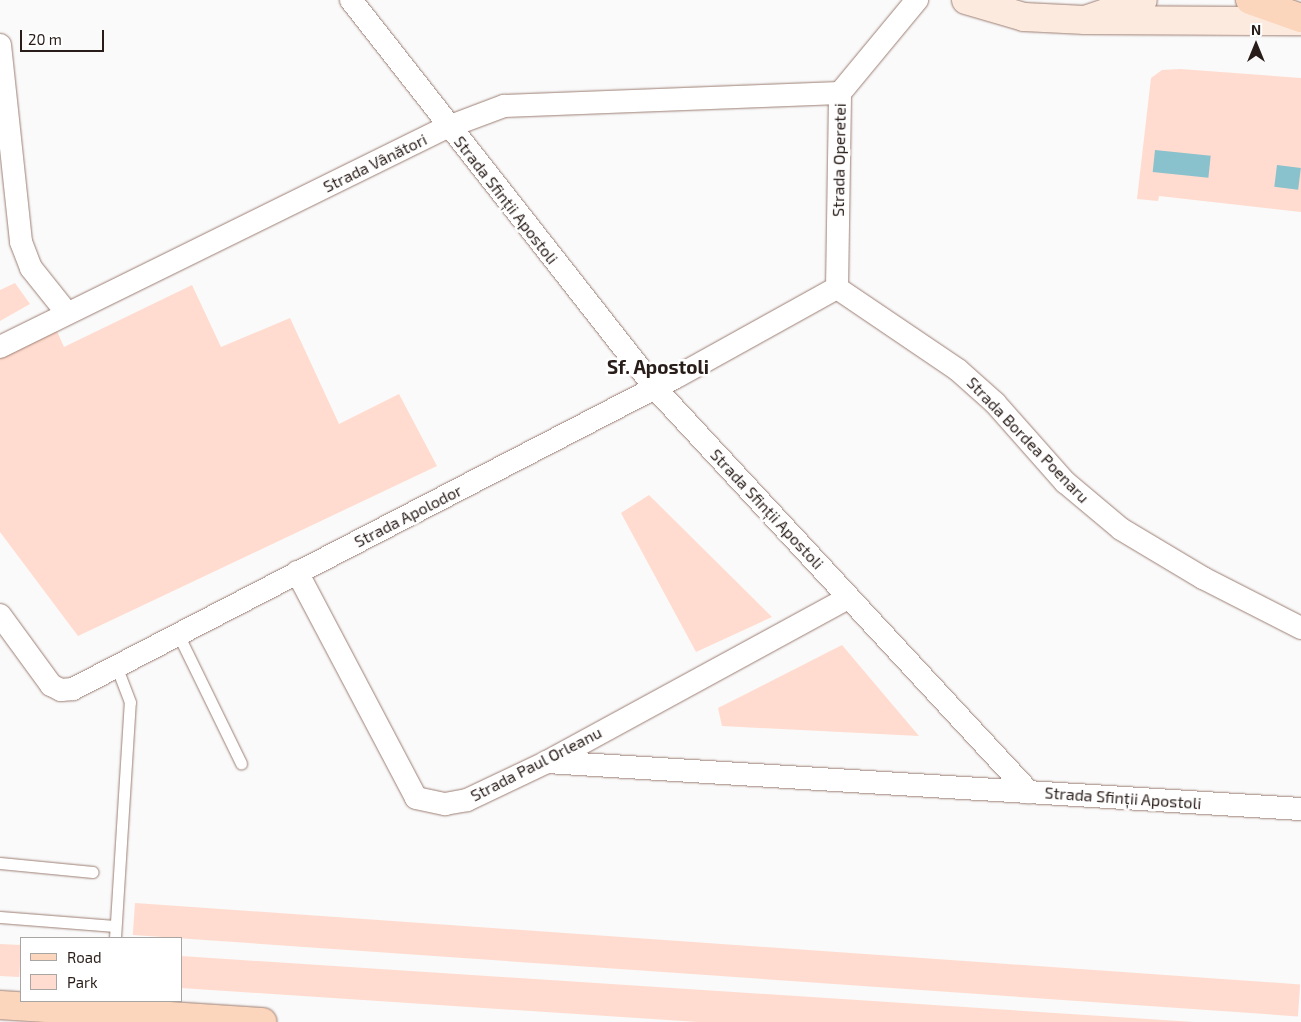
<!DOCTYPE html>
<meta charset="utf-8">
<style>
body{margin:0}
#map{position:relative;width:1301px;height:1022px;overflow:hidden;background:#fafafa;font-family:"Exo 2",sans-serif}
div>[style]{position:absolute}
.green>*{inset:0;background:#ffdccf;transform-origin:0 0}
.water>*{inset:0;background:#89c1cd;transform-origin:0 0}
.roads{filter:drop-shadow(0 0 1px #9c7e73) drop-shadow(0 0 1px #9c7e73)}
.service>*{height:11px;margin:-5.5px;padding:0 5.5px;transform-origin:5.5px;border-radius:5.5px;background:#fff}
.minor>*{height:22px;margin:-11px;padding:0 11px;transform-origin:11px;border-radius:11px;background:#fff}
.secondary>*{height:28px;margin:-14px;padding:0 14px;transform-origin:14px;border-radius:14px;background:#fdeade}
.primary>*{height:28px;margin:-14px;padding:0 14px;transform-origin:14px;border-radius:14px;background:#fbd6bc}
span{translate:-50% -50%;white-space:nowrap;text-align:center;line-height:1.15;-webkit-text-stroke:5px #fff;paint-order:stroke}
.street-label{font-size:16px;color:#291d19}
.quarter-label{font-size:19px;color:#291d19;font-weight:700}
.legend{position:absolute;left:20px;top:937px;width:162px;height:65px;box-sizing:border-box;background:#fff;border:1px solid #a9a5a3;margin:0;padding:6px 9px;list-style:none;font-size:15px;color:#291d19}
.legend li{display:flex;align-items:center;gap:10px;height:25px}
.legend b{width:25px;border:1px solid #a9a5a3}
.north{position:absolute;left:1231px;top:20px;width:50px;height:50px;-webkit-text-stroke:4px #fff;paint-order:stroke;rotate:0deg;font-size:14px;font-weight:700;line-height:20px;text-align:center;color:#291d19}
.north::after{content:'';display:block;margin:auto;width:18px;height:22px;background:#291d19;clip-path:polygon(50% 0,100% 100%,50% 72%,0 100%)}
.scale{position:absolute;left:20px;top:30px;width:84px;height:22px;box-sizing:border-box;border:2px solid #291d19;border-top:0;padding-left:6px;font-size:15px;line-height:18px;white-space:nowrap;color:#291d19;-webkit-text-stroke:4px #fff;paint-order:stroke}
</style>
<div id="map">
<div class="green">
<i style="clip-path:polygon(1180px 69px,1301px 78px,1301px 212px,1159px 196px,1158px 201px,1137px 199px,1151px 78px,1162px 70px)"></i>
<i style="clip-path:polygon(15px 283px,30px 304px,0 321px,0 290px)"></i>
<i style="clip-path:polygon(192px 285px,221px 347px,290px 318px,339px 424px,399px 394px,437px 466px,78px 636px,0 532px,0 356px,56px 329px,64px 347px)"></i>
<i style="clip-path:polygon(649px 495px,772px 617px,696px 652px,621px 513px)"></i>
<i style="clip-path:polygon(842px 645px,919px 736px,722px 726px,718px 708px)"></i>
<i style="left:135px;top:903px;width:1168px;height:32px;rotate:4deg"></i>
<i style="left:0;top:944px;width:21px;height:32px;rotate:3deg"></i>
<i style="clip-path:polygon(181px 956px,1194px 1022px,698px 1022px,181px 988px)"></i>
</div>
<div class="water">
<i style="left:1155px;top:150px;width:56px;height:22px;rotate:6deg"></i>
<i style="left:1277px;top:165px;width:24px;height:22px;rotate:7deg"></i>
</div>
<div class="roads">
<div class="service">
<i style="left:178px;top:634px;width:144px;rotate:64deg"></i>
<i style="left:0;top:863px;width:93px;rotate:5.5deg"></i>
<i style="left:0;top:917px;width:115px;rotate:4.5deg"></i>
<i style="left:115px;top:938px;width:236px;rotate:-86.4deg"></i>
<i style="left:130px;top:702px;width:39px;rotate:-111deg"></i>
</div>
<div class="minor">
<i style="left:351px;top:0;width:493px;rotate:51.9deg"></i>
<i style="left:655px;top:388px;width:551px;rotate:47.21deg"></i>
<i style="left:0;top:45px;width:198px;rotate:83.9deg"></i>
<i style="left:21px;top:242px;width:28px;rotate:69deg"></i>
<i style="left:31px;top:268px;width:58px;rotate:51.3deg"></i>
<i style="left:837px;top:288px;width:146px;rotate:34.1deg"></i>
<i style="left:958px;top:370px;width:50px;rotate:41.7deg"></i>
<i style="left:995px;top:403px;width:106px;rotate:48.5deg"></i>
<i style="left:1065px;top:482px;width:73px;rotate:40deg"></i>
<i style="left:1121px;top:529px;width:96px;rotate:30.9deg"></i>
<i style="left:1203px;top:578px;width:110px;rotate:27deg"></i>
<i style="left:837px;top:288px;width:195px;rotate:-89.1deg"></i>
<i style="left:840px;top:93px;width:121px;rotate:-50.4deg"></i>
<i style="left:0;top:347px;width:499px;rotate:-26.2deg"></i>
<i style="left:448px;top:127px;width:60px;rotate:-20.6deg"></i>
<i style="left:504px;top:106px;width:336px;rotate:-2.2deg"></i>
<i style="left:297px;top:572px;width:255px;rotate:62.2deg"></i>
<i style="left:416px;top:798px;width:30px;rotate:12deg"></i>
<i style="left:445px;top:804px;width:22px;rotate:-10deg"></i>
<i style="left:467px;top:800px;width:89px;rotate:-25.4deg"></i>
<i style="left:547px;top:762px;width:343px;rotate:-28.6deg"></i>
<i style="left:0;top:615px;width:87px;rotate:53.9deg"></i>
<i style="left:51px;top:685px;width:11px;rotate:27deg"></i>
<i style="left:61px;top:690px;width:12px;rotate:-5deg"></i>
<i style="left:73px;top:689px;width:681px;rotate:-27.36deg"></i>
<i style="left:678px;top:376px;width:182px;rotate:-29deg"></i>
<i style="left:547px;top:762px;width:755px;rotate:3.57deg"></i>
</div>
<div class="secondary">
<i style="left:966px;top:0;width:60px;rotate:16.3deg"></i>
<i style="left:1024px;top:17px;width:61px;rotate:2.8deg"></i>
<i style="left:1085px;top:20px;width:61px;rotate:-19deg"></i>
<i style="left:1085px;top:20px;width:216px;rotate:0.3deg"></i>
</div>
<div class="primary">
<i style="left:1250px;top:0;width:54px;rotate:19.4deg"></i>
<i style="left:0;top:1005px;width:263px;rotate:3.7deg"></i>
</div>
</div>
<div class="street-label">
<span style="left:839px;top:160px;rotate:-89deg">Strada Operetei</span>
<span style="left:375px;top:163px;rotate:-26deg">Strada Vânători</span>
<span style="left:506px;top:200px;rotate:52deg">Strada Sfinții Apostoli</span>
<span style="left:1028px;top:440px;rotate:46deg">Strada Bordea Poenaru</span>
<span style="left:767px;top:509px;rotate:47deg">Strada Sfinții Apostoli</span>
<span style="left:408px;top:516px;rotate:-27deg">Strada Apolodor</span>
<span style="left:536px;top:764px;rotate:-27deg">Strada Paul Orleanu</span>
<span style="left:1123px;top:798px;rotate:4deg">Strada Sfinții Apostoli</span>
</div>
<div class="quarter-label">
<span style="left:658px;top:367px">Sf. Apostoli</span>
</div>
<ul class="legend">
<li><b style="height:6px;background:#fbd6bc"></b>Road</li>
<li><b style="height:14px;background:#ffdccf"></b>Park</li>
</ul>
<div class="north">N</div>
<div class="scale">20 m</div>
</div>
